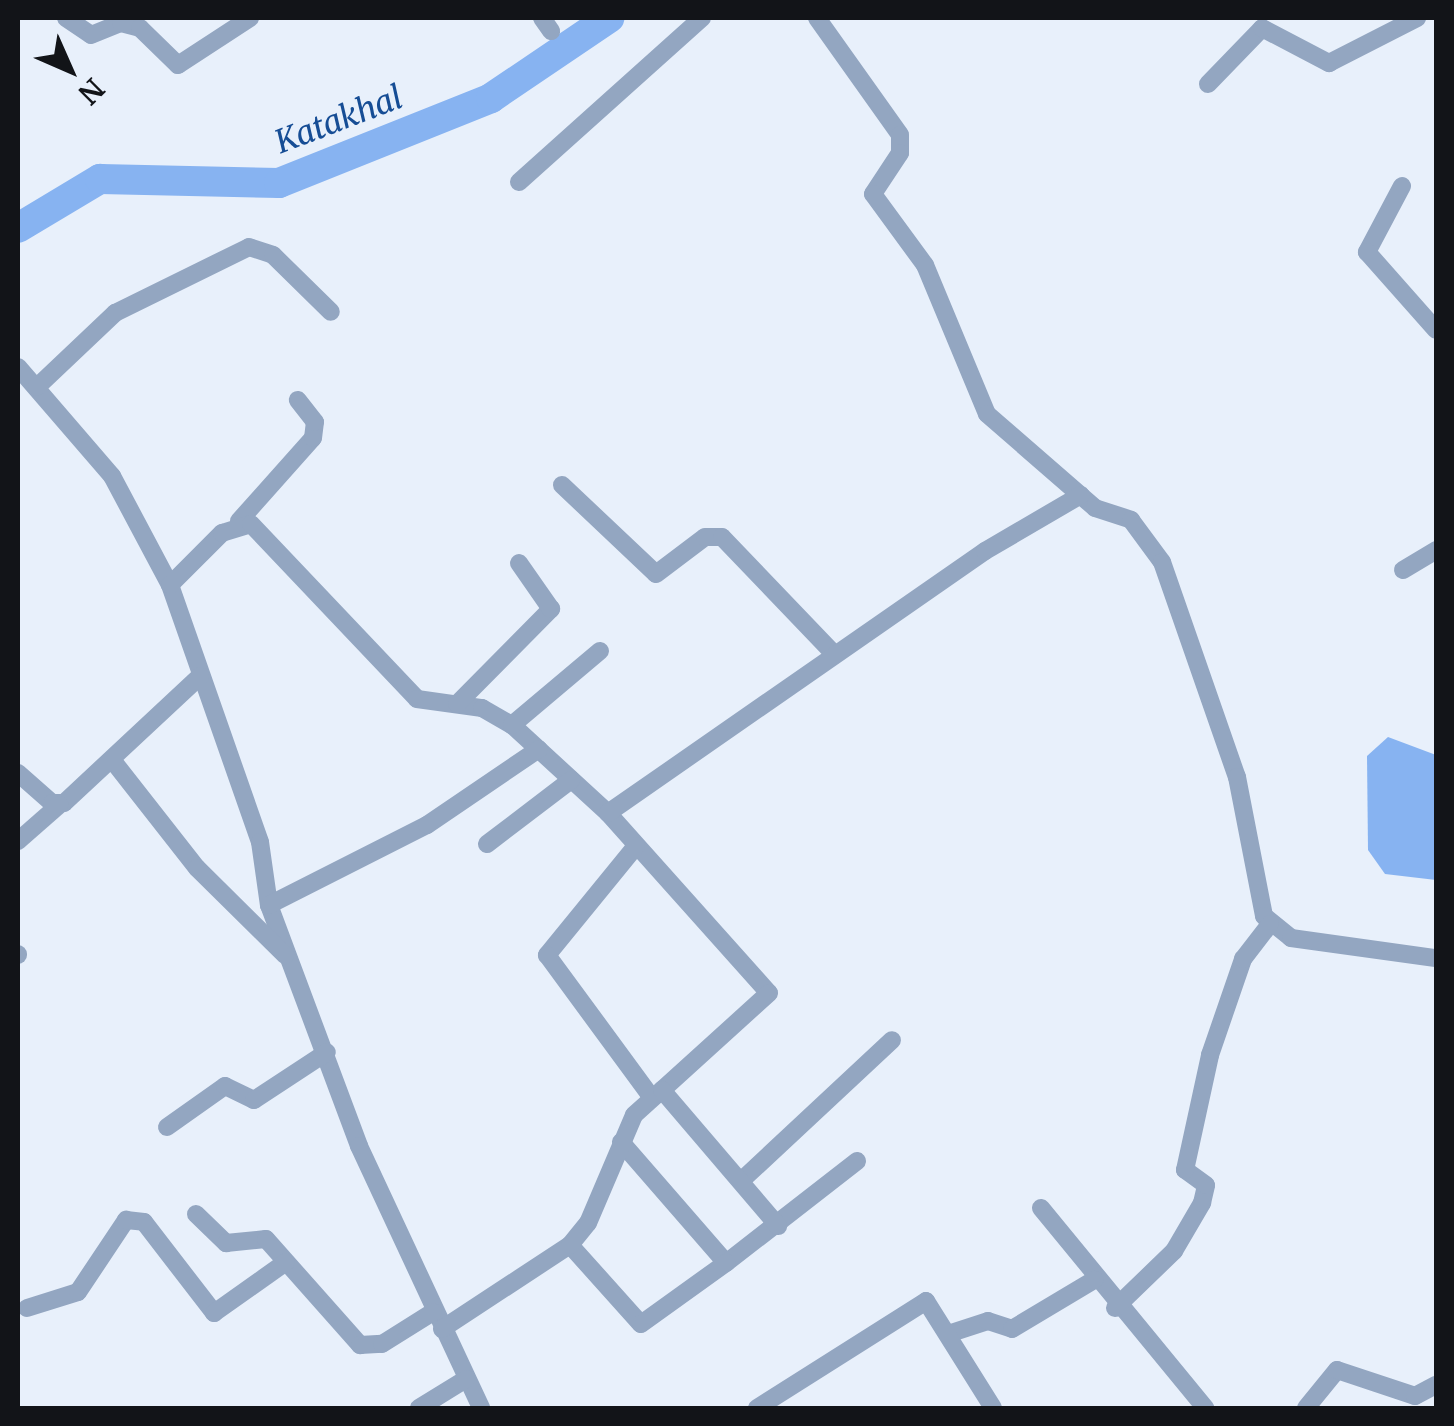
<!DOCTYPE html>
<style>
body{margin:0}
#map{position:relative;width:1454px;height:1426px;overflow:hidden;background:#e8f0fb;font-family:Merriweather,serif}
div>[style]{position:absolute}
.water>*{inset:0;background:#87b3f1}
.river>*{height:30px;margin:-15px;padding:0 15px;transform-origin:15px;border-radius:15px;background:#87b3f1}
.minor>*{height:18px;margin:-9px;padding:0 9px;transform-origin:9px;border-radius:9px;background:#93a6c1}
span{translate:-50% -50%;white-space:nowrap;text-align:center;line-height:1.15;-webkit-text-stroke:9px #e8f0fb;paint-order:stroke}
.water-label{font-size:32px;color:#164d95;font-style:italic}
.frame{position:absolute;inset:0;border:20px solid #121418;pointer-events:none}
.north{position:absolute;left:20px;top:20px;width:100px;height:100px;-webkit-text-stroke:8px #e8f0fb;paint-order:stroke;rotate:135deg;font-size:28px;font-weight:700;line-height:40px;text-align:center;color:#121418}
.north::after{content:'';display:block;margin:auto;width:35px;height:45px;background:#121418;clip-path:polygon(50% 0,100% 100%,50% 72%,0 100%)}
</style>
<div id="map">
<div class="water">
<i style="clip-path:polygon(1388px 737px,1436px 755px,1436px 880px,1385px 874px,1368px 850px,1367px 756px)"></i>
</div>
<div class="river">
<i style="left:18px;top:228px;width:96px;rotate:-30.9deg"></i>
<i style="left:100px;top:179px;width:179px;rotate:1.3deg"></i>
<i style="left:279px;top:183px;width:228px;rotate:-21.8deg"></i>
<i style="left:491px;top:98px;width:143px;rotate:-34.1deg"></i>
</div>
<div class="minor">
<i style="left:66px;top:18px;width:30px;rotate:34deg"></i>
<i style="left:91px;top:35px;width:32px;rotate:-22deg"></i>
<i style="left:121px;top:23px;width:20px;rotate:15deg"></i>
<i style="left:140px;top:28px;width:53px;rotate:44.2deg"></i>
<i style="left:178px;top:65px;width:86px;rotate:-33.1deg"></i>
<i style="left:542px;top:18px;width:16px;rotate:55deg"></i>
<i style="left:817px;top:18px;width:143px;rotate:54.6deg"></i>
<i style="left:900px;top:135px;width:18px;rotate:90deg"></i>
<i style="left:900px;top:153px;width:49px;rotate:123.4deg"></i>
<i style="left:873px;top:194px;width:88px;rotate:53.8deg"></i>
<i style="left:925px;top:265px;width:161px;rotate:67.4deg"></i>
<i style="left:987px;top:414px;width:143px;rotate:41deg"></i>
<i style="left:1095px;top:508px;width:38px;rotate:18deg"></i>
<i style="left:1131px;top:520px;width:52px;rotate:53.6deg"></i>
<i style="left:1162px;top:562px;width:228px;rotate:70.8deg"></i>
<i style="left:1237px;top:777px;width:142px;rotate:79deg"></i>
<i style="left:1264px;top:916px;width:35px;rotate:39deg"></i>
<i style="left:1291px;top:938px;width:146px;rotate:7.9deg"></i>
<i style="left:1208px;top:84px;width:78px;rotate:-46deg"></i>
<i style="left:1262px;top:28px;width:76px;rotate:27.6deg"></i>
<i style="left:1329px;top:63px;width:99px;rotate:-27.1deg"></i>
<i style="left:519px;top:182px;width:246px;rotate:-41.9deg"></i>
<i style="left:1402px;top:186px;width:75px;rotate:117.9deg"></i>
<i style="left:1367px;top:252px;width:104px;rotate:48.5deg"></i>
<i style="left:18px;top:367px;width:144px;rotate:49.2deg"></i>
<i style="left:112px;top:476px;width:123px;rotate:62deg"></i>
<i style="left:170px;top:585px;width:272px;rotate:70.7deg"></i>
<i style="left:260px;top:842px;width:64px;rotate:81.9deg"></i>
<i style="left:269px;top:905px;width:257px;rotate:69.5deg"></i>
<i style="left:359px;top:1146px;width:289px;rotate:65deg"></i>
<i style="left:37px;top:387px;width:108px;rotate:-43.5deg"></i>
<i style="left:115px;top:313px;width:149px;rotate:-26.2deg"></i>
<i style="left:249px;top:247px;width:25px;rotate:18deg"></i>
<i style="left:273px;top:255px;width:81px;rotate:44.5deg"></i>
<i style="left:562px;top:485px;width:129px;rotate:43.4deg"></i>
<i style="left:656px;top:574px;width:61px;rotate:-37.1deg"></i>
<i style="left:705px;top:537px;width:17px"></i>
<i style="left:722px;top:537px;width:163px;rotate:46.2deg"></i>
<i style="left:239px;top:521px;width:111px;rotate:-48.3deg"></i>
<i style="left:313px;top:438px;width:16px;rotate:-83deg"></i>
<i style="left:315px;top:422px;width:28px;rotate:-128deg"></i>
<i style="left:1403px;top:570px;width:39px;rotate:-31deg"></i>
<i style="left:170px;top:585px;width:74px;rotate:-45deg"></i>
<i style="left:222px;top:533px;width:30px;rotate:-17deg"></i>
<i style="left:251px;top:524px;width:241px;rotate:46.5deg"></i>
<i style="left:417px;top:699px;width:66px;rotate:7.9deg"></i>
<i style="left:482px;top:708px;width:34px;rotate:30deg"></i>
<i style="left:512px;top:725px;width:130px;rotate:42.5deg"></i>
<i style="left:608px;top:813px;width:241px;rotate:48.2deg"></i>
<i style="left:769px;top:993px;width:144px;rotate:137.8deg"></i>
<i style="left:457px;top:704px;width:134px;rotate:-45.3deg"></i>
<i style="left:551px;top:609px;width:56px;rotate:-124.8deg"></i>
<i style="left:512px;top:725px;width:115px;rotate:-40.1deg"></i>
<i style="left:113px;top:761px;width:136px;rotate:51.9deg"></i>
<i style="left:197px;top:868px;width:124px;rotate:44.7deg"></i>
<i style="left:18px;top:773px;width:45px;rotate:41.4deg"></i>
<i style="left:52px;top:803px;width:12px"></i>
<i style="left:64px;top:803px;width:186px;rotate:-43deg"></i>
<i style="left:608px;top:813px;width:459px;rotate:-34.8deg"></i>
<i style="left:985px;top:551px;width:111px;rotate:-30.3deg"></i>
<i style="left:18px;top:841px;width:55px;rotate:-41.3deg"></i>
<i style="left:487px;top:844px;width:106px;rotate:-37.3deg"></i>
<i style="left:636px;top:846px;width:141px;rotate:129.2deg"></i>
<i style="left:547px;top:955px;width:174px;rotate:53.7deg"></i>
<i style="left:269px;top:905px;width:177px;rotate:-26.9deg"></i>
<i style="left:427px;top:825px;width:135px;rotate:-34.2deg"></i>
<i style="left:18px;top:954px;width:1px;rotate:90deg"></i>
<i style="left:167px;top:1127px;width:71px;rotate:-35.3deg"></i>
<i style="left:225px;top:1086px;width:32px;rotate:26deg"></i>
<i style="left:254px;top:1100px;width:87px;rotate:-33.3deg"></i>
<i style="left:621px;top:1142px;width:160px;rotate:49deg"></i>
<i style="left:726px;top:1263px;width:166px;rotate:-37.9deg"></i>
<i style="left:742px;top:1180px;width:205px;rotate:-43deg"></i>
<i style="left:1041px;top:1208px;width:259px;rotate:50.6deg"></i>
<i style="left:196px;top:1214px;width:42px;rotate:44deg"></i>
<i style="left:226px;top:1243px;width:40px;rotate:-5.7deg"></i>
<i style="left:266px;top:1239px;width:142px;rotate:48.4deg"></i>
<i style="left:360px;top:1345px;width:22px;rotate:-3deg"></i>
<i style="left:382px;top:1344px;width:60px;rotate:-32.1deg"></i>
<i style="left:570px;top:1245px;width:106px;rotate:48.1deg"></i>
<i style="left:641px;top:1324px;width:105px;rotate:-35.7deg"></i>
<i style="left:27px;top:1308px;width:53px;rotate:-17.4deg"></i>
<i style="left:78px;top:1292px;width:87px;rotate:-56.3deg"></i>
<i style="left:126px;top:1220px;width:18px;rotate:6deg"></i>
<i style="left:144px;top:1222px;width:115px;rotate:52.4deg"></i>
<i style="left:214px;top:1313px;width:88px;rotate:-35.3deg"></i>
<i style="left:1115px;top:1308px;width:82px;rotate:-44deg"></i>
<i style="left:1174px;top:1251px;width:56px;rotate:-59.7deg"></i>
<i style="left:1202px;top:1203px;width:18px;rotate:-77deg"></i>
<i style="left:1206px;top:1185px;width:26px;rotate:-144deg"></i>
<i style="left:1185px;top:1170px;width:118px;rotate:-77.7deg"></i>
<i style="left:1210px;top:1055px;width:102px;rotate:-71deg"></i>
<i style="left:1243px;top:959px;width:44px;rotate:-52.4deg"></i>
<i style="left:442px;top:1329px;width:153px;rotate:-33.3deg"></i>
<i style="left:570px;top:1245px;width:28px;rotate:-51deg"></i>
<i style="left:588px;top:1223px;width:117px;rotate:-66.9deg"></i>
<i style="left:634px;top:1115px;width:38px;rotate:-42deg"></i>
<i style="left:662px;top:1090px;width:179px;rotate:49.5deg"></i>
<i style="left:948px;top:1334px;width:42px;rotate:-18deg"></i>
<i style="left:988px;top:1321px;width:25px;rotate:18deg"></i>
<i style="left:1012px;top:1329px;width:96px;rotate:-30.9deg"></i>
<i style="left:419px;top:1408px;width:55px;rotate:-31.7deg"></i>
<i style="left:757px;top:1408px;width:200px;rotate:-32.3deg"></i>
<i style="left:926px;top:1301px;width:126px;rotate:57.9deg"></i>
<i style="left:1306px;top:1408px;width:49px;rotate:-50.8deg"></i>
<i style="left:1337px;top:1370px;width:82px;rotate:18.4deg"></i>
<i style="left:1415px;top:1396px;width:24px;rotate:-28deg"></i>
</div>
<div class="water-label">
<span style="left:339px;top:120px;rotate:-21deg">Katakhal</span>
</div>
<div class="frame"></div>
<div class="north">N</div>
</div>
